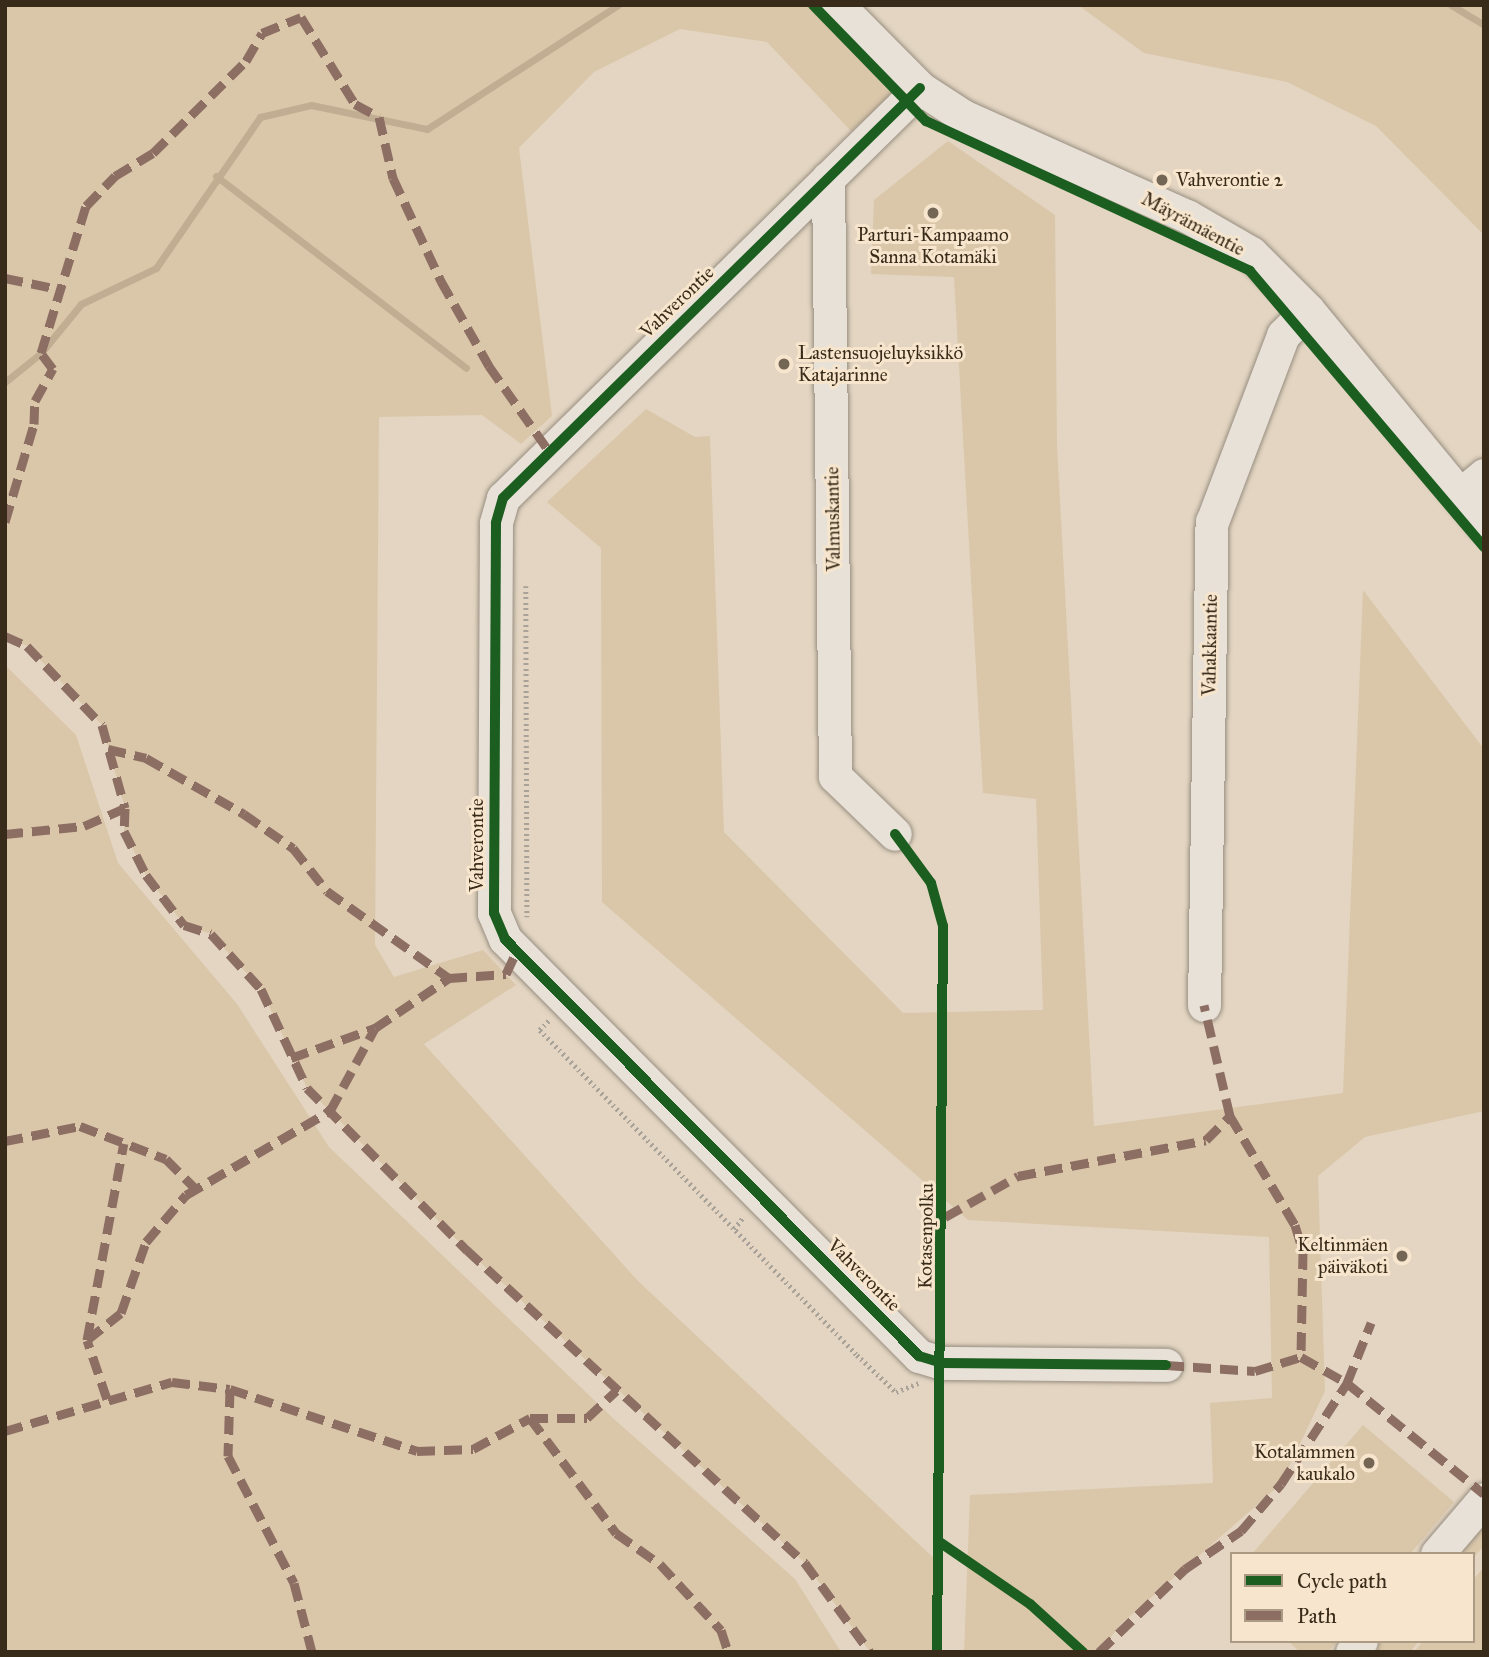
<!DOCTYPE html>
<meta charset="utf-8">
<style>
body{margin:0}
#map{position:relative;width:1489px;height:1657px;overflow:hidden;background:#e3d5c1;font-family:"IM FELL Great Primer",serif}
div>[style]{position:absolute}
.green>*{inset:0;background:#dac7aa}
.stream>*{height:7px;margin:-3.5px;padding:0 3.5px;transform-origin:3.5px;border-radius:3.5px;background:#c1ae92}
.path>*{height:4.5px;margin-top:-2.25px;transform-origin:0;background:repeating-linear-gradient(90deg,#a9a298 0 2px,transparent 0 5.5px)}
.roads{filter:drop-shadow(0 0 2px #988e81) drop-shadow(0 0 2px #988e81)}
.minor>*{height:33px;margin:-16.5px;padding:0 16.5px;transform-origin:16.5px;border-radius:16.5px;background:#e8e1d7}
.quiet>*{height:9px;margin-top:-4.5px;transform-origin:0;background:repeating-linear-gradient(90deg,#8d6e63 0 18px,transparent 0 27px)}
.cycleway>*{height:10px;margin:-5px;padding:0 5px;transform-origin:5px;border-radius:5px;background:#1b5e20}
.dots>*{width:19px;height:19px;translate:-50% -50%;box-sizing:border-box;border:4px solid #f7e6cd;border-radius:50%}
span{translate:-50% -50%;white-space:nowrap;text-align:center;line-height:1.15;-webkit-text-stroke:6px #f7e6cd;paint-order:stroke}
.poi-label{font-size:19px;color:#392b19}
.left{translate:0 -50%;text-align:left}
.right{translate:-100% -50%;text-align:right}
.street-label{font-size:19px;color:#392b19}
.frame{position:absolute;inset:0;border:7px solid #392b19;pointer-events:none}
.legend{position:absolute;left:1230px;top:1552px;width:245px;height:91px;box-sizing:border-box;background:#f7e6cd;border:2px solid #ab9b85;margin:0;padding:9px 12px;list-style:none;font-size:21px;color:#392b19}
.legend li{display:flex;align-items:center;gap:14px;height:35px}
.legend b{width:35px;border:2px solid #ab9b85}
</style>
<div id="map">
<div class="green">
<i style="clip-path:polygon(5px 5px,813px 5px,896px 94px,851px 131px,767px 42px,680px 29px,594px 72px,519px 148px,552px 416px,521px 444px,482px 415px,379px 417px,375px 945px,394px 977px,483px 950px,516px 985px,424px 1044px,638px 1281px,938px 1562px,937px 1652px,870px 1652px,805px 1563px,467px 1250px,307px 1088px,261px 989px,211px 934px,184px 925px,146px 875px,124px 831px,125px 808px,102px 725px,27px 646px,5px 636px)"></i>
<i style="clip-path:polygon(1078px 5px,1484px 5px,1484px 235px,1376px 126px,1287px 82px,1144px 53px)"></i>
<i style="clip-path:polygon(948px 141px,1055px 215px,1057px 445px,1094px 1126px,1343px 1093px,1363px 590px,1484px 749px,1484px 1111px,1365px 1137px,1318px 1176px,1325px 1391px,1281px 1484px,1122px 1623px,1099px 1652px,964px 1652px,970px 1495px,1213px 1483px,1210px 1403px,1272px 1398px,1269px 1237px,968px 1220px,602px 902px,601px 548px,547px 502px,646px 409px,695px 437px,710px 436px,724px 832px,903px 1013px,1043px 1010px,1036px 799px,983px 793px,954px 277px,871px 274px,874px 200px)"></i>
<i style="clip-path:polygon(5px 665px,76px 735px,118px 863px,237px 1004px,329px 1147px,615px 1420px,795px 1579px,841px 1652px,5px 1652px)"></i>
<i style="clip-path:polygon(1363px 1425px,1454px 1502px,1410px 1554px,1252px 1554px)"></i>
<i style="clip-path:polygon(1484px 1516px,1484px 1546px,1473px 1558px,1452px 1554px)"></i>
<i style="clip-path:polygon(1484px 1567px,1484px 1652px,1414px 1652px,1423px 1641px,1473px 1641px,1473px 1580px)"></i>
<i style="clip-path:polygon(1288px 1641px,1337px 1641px,1328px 1652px,1300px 1652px)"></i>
<i style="clip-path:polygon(1378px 1641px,1419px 1641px,1410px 1652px,1369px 1652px)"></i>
</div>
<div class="stream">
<i style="left:1451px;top:5px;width:39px;rotate:31deg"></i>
<i style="left:216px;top:176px;width:315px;rotate:37.5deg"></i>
<i style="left:5px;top:382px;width:46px;rotate:-38.9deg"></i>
<i style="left:41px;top:353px;width:63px;rotate:-50.8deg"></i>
<i style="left:81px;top:304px;width:83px;rotate:-25.6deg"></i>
<i style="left:156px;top:268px;width:183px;rotate:-55.4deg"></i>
<i style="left:260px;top:117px;width:52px;rotate:-13.2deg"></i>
<i style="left:311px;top:105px;width:118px;rotate:11.7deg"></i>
<i style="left:427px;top:129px;width:228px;rotate:-33deg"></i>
</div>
<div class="path">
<i style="left:526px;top:586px;width:331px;rotate:89.8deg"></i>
<i style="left:549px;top:1021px;width:13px;rotate:135deg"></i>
<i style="left:540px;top:1030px;width:454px;rotate:45.7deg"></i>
<i style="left:857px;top:1355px;width:54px;rotate:43.5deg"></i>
<i style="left:896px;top:1392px;width:24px;rotate:-22deg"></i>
<i style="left:734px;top:1229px;width:16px;rotate:-52deg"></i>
</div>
<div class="roads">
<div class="minor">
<i style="left:838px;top:5px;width:117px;rotate:45.3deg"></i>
<i style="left:920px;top:88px;width:51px;rotate:33.1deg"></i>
<i style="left:963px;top:116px;width:245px;rotate:24.1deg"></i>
<i style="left:1187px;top:216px;width:74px;rotate:30deg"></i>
<i style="left:1251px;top:253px;width:81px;rotate:45deg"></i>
<i style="left:1308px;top:310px;width:277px;rotate:50.6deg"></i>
<i style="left:920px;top:88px;width:585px;rotate:135.48deg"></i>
<i style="left:503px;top:498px;width:26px;rotate:106deg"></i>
<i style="left:496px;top:523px;width:390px;rotate:90.3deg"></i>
<i style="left:494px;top:913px;width:28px;rotate:67deg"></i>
<i style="left:505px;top:939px;width:588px;rotate:45.21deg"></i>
<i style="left:919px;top:1356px;width:24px;rotate:17deg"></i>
<i style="left:942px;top:1363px;width:224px;rotate:0.5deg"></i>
<i style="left:828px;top:178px;width:598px;rotate:89.33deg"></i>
<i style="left:835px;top:776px;width:83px;rotate:44deg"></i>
<i style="left:1460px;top:495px;width:31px;rotate:-40deg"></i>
<i style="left:1204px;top:1005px;width:483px;rotate:-89.1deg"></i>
<i style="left:1212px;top:522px;width:200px;rotate:-69.2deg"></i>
<i style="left:1283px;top:335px;width:35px;rotate:-45deg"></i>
<i style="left:1437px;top:1554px;width:72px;rotate:-49.5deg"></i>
<i style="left:1352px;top:1652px;width:14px;rotate:-51deg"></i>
</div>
</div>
<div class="quiet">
<i style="left:5px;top:278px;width:54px;rotate:11.7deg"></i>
<i style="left:5px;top:522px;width:102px;rotate:-73.5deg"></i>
<i style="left:34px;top:424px;width:23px;rotate:-88deg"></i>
<i style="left:35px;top:401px;width:37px;rotate:-61deg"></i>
<i style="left:53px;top:369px;width:20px;rotate:-127deg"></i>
<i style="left:41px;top:353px;width:154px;rotate:-73deg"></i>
<i style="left:86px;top:206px;width:42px;rotate:-46deg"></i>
<i style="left:115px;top:176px;width:44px;rotate:-31.2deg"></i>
<i style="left:153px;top:153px;width:131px;rotate:-44.7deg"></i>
<i style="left:246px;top:61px;width:32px;rotate:-60deg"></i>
<i style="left:262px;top:33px;width:42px;rotate:-22.3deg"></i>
<i style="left:301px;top:17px;width:102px;rotate:58.2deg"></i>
<i style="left:355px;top:104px;width:27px;rotate:28deg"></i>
<i style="left:379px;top:117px;width:63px;rotate:77.1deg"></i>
<i style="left:393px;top:178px;width:114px;rotate:65deg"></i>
<i style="left:441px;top:281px;width:98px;rotate:60.5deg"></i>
<i style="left:489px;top:366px;width:104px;rotate:54.8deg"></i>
<i style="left:5px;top:636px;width:24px;rotate:24deg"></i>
<i style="left:27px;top:646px;width:109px;rotate:46.5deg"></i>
<i style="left:102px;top:725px;width:86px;rotate:74.5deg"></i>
<i style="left:125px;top:808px;width:23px;rotate:92deg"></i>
<i style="left:124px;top:831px;width:49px;rotate:63.4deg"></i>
<i style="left:146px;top:875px;width:63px;rotate:52.8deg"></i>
<i style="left:184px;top:925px;width:28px;rotate:18deg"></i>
<i style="left:211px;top:934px;width:74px;rotate:47.7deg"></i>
<i style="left:261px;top:989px;width:109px;rotate:65.1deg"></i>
<i style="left:307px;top:1088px;width:228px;rotate:45.4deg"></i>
<i style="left:467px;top:1250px;width:461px;rotate:42.8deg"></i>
<i style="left:805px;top:1563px;width:110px;rotate:53.9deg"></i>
<i style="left:108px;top:749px;width:39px;rotate:13deg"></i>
<i style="left:146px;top:758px;width:113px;rotate:29.7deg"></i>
<i style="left:244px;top:814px;width:60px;rotate:34.8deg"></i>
<i style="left:293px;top:848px;width:55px;rotate:51.7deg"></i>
<i style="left:327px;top:891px;width:150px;rotate:35.5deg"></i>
<i style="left:5px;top:834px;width:79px;rotate:-5.8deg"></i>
<i style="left:84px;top:826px;width:45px;rotate:-23.7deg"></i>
<i style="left:291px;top:1058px;width:89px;rotate:-19.7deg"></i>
<i style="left:375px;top:1028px;width:89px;rotate:-34deg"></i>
<i style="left:449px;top:978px;width:57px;rotate:-4deg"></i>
<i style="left:506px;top:974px;width:26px;rotate:-65deg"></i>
<i style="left:1230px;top:1116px;width:127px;rotate:59.2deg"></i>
<i style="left:1295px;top:1225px;width:27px;rotate:73deg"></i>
<i style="left:1303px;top:1251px;width:106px;rotate:91.1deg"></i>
<i style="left:1301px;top:1357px;width:53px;rotate:29.5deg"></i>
<i style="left:1347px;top:1383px;width:65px;rotate:-68.2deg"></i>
<i style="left:5px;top:1141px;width:76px;rotate:-11.3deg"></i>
<i style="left:80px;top:1126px;width:92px;rotate:21deg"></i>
<i style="left:166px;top:1159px;width:42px;rotate:45deg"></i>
<i style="left:945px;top:1217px;width:84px;rotate:-29.3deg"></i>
<i style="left:1018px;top:1176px;width:191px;rotate:-10.8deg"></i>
<i style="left:1206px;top:1140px;width:34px;rotate:-45deg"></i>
<i style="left:1230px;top:1116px;width:114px;rotate:-103.2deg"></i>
<i style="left:87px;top:1340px;width:200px;rotate:-79.4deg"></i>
<i style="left:1166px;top:1365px;width:89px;rotate:3.9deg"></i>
<i style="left:1255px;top:1371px;width:48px;rotate:-16.9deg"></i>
<i style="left:230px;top:1389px;width:67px;rotate:91.7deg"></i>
<i style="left:228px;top:1456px;width:143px;rotate:62.5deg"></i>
<i style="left:294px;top:1583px;width:71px;rotate:75.4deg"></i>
<i style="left:107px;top:1399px;width:62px;rotate:-108.7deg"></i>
<i style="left:87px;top:1340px;width:43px;rotate:-38.5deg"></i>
<i style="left:121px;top:1313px;width:75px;rotate:-70.6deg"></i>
<i style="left:146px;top:1242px;width:62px;rotate:-49.6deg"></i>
<i style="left:186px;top:1195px;width:167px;rotate:-30.3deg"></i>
<i style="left:330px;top:1111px;width:94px;rotate:-61.5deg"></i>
<i style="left:530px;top:1418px;width:144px;rotate:53.2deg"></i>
<i style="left:616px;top:1533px;width:54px;rotate:35.2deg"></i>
<i style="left:660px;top:1564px;width:90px;rotate:47.3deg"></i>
<i style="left:721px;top:1630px;width:23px;rotate:72deg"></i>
<i style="left:5px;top:1431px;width:174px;rotate:-16.4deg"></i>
<i style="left:172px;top:1382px;width:58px;rotate:6.9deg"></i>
<i style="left:230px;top:1389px;width:197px;rotate:18.3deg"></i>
<i style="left:417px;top:1451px;width:56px;rotate:-2deg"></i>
<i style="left:473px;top:1449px;width:65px;rotate:-28.5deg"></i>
<i style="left:530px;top:1418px;width:57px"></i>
<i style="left:587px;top:1418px;width:40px;rotate:-43deg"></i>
<i style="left:1099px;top:1652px;width:120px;rotate:-44deg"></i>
<i style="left:1185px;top:1569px;width:68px;rotate:-34.2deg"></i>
<i style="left:1241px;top:1531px;width:62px;rotate:-49.6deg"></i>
<i style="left:1281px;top:1484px;width:121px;rotate:-56.8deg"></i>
<i style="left:1347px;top:1383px;width:176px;rotate:39deg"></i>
</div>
<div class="cycleway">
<i style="left:813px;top:5px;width:162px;rotate:45.8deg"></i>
<i style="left:926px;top:121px;width:357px;rotate:24.8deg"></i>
<i style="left:1250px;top:271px;width:362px;rotate:49.7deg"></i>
<i style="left:920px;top:88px;width:585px;rotate:135.48deg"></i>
<i style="left:503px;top:498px;width:26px;rotate:106deg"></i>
<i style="left:496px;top:523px;width:390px;rotate:90.3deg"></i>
<i style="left:494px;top:913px;width:28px;rotate:67deg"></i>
<i style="left:505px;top:939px;width:588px;rotate:45.21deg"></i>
<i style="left:919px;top:1356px;width:24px;rotate:17deg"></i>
<i style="left:942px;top:1363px;width:224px;rotate:0.5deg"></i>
<i style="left:895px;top:834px;width:61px;rotate:53.7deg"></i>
<i style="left:931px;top:883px;width:45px;rotate:74.4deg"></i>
<i style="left:943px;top:926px;width:726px;rotate:90.47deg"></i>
<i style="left:938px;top:1541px;width:112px;rotate:34.4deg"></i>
<i style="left:1030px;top:1604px;width:72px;rotate:42.2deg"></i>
</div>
<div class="dots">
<i style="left:1162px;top:180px;background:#746654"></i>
<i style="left:933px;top:213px;background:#746654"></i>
<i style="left:784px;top:364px;background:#746654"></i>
<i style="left:1402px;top:1256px;background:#746654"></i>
<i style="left:1369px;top:1463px;background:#746654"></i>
</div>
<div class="poi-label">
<span class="left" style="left:1176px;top:180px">Vahverontie 2</span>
<span style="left:933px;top:246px">Parturi-Kampaamo<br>Sanna Kotamäki</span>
<span class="left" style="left:798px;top:364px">Lastensuojeluyksikkö<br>Katajarinne</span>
<span class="right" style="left:1388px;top:1256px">Keltinmäen<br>päiväkoti</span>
<span class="right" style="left:1355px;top:1463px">Kotalammen<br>kaukalo</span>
</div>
<div class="street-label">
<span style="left:1193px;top:224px;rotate:28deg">Mäyrämäentie</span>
<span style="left:677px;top:302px;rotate:-44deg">Vahverontie</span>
<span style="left:833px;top:519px;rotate:-91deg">Valmuskantie</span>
<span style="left:1210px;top:645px;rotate:-89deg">Vahakkaantie</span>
<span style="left:477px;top:845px;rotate:-90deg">Vahverontie</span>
<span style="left:926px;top:1236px;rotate:-89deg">Kotasenpolku</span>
<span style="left:864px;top:1275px;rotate:45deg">Vahverontie</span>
</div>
<div class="frame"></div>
<ul class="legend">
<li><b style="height:9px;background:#1b5e20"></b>Cycle path</li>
<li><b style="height:9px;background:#8d6e63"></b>Path</li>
</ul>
</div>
